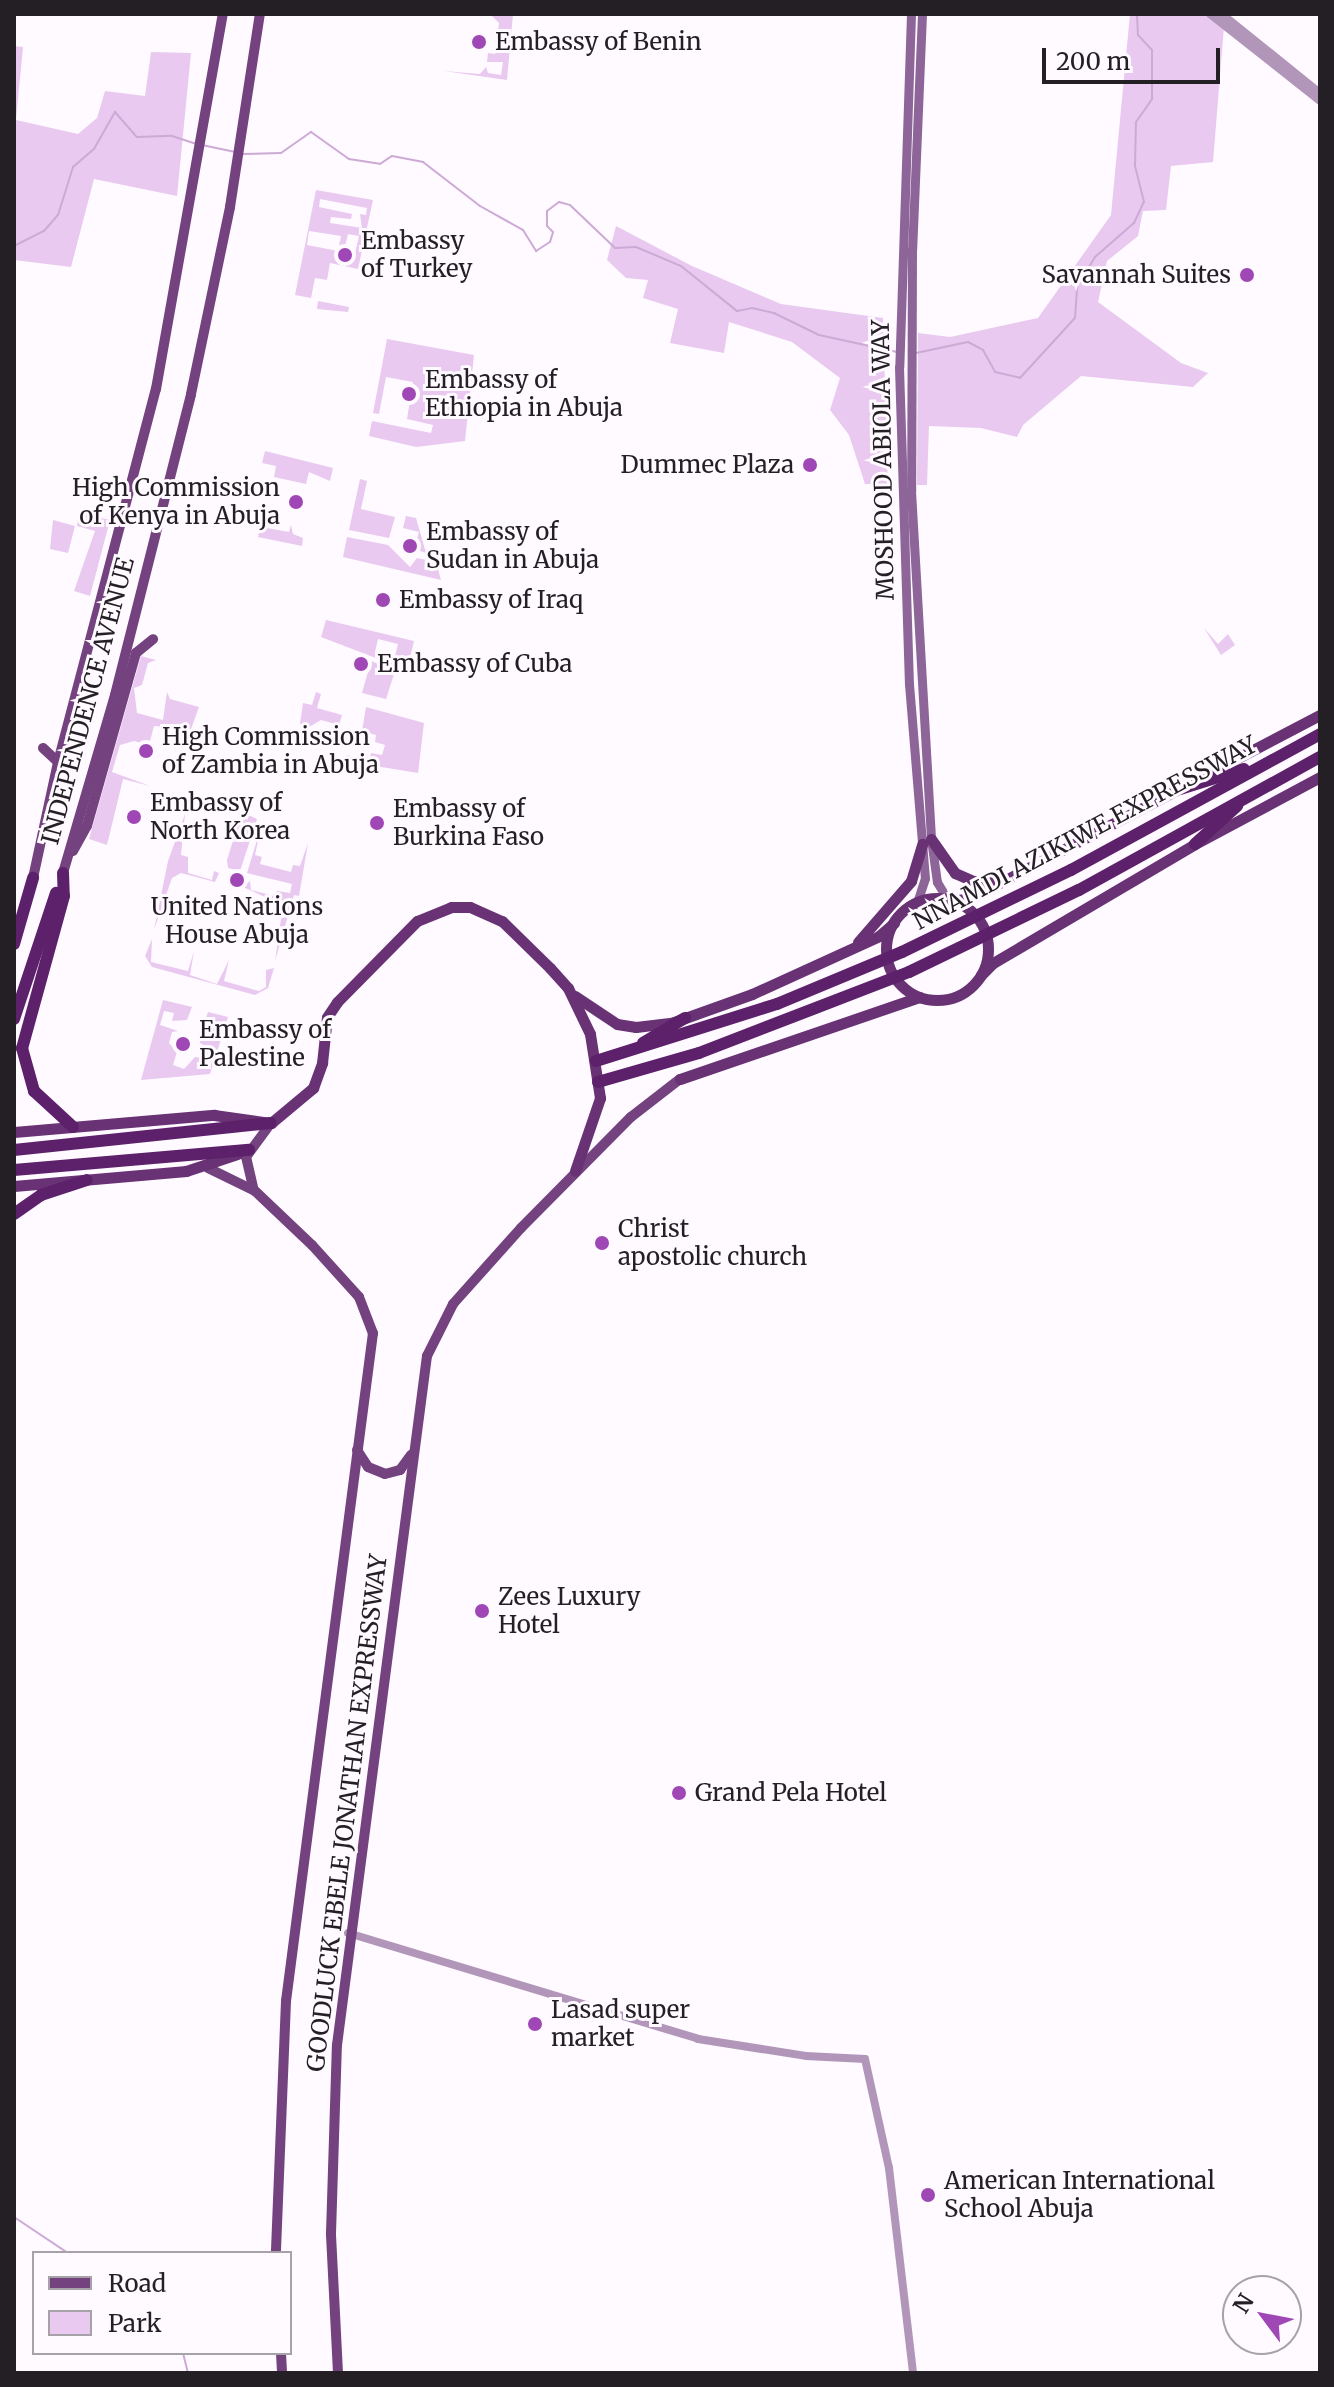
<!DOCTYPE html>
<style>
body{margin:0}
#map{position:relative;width:1334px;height:2387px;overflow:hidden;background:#fefaff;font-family:Merriweather,serif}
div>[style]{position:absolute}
.green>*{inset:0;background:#e9c9f0}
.stream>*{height:2px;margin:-1px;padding:0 1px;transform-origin:1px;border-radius:1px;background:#cdaad5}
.tertiary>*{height:8px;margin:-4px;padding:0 4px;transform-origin:4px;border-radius:4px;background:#b296b9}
.secondary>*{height:9px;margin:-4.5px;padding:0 4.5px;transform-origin:4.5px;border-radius:4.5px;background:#8e6598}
.primary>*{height:10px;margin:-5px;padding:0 5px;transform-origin:5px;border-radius:5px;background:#73427f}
.trunk>*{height:11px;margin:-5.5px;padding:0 5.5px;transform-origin:5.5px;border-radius:5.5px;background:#683274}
.trunk>.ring{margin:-5.5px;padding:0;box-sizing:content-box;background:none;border:11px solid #683274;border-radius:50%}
.motorway>*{height:12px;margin:-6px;padding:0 6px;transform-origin:6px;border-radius:6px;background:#5c216a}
.dots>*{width:22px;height:22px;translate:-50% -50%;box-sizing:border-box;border:4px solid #fefaff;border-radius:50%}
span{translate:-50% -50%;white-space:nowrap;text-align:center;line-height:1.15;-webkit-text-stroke:6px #fefaff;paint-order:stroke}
.poi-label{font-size:24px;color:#231f24}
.left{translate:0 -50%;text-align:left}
.right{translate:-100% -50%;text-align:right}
.street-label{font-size:24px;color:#231f24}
.frame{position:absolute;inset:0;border:16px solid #231f24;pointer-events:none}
.legend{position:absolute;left:32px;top:2251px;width:260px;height:104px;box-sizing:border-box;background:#fefaff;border:2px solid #a6a2a7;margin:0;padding:10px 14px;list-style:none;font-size:24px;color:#231f24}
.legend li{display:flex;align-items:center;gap:16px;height:40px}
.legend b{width:40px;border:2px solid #a6a2a7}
.north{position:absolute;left:1222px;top:2275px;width:80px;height:80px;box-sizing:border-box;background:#fefaff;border:2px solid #a6a2a7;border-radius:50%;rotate:302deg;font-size:22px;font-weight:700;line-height:32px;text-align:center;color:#231f24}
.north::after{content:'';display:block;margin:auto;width:28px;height:36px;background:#9f47b4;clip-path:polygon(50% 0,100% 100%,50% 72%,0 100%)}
.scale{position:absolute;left:1042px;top:48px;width:178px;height:36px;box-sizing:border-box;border:4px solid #231f24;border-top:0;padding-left:10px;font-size:24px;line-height:28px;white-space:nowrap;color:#231f24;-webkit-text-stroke:6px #fefaff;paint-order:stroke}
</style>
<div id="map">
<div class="green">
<i style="clip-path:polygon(490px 14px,513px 14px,507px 80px,444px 71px,480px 74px,486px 67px,488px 73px,501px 75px,503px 62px,487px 62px,488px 53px,495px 54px,499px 23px)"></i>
<i style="clip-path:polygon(1130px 14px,1225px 14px,1213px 162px,1171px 166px,1166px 210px,1143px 211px,1138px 236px,1107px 261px,1098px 302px,1181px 363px,1208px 373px,1193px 387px,1081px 376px,1023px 425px,1017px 437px,981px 428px,929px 426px,927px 485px,917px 485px,918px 333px,950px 337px,1038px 318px,1111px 215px)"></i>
<i style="clip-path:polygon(14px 46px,23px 47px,16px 120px,78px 134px,97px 118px,105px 91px,145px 96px,151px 52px,191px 53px,177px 196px,94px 179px,71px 267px,14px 260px)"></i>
<i style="clip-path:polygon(evenodd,316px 190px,373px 200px,358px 269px,330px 263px,327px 280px,315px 278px,311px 298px,295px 295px,316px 190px,320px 199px,367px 208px,366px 215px,360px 214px,362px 228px,330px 223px,331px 217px,351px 219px,352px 214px,319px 207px,320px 199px,316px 190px,309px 231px,341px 236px,338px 251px,307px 245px,309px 231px,316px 190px,348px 234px,359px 236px,354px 258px,343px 255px,348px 234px)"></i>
<i style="clip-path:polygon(616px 226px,692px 266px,781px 304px,883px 318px,888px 484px,865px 484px,849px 435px,830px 410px,840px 378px,792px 342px,729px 322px,724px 353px,670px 343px,678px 309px,643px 298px,648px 280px,626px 278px,607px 260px)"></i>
<i style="clip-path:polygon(318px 301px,349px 307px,348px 312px,317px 309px)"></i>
<i style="clip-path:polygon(387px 339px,474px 355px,465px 441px,416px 447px,369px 436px,372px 421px,431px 433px,433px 425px,407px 419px,413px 382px,386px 377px,379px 414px,373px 413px)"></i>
<i style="clip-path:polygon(265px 451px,333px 468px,330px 481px,309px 472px,306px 484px,274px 477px,276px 466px,262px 463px)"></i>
<i style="clip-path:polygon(360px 479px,367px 481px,361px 509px,395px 517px,389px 538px,349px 530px)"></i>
<i style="clip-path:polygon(264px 507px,267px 528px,289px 532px,291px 525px,293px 534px,303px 538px,302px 546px,258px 537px)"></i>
<i style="clip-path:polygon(79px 513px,110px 520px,90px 596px,74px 591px,95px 531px,77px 526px)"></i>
<i style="clip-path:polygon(406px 516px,416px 518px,426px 553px,414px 549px,419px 532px,403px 528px)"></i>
<i style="clip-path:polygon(53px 520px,75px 526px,68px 553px,50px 549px)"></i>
<i style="clip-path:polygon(347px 537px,388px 545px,410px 567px,417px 558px,436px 562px,441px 580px,343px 557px)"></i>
<i style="clip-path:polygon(evenodd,326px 620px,414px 641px,407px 670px,321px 637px,326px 620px,378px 639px,398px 644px,395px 656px,375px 652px,378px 639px)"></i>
<i style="clip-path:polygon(1204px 628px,1218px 644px,1228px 634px,1235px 645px,1221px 655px)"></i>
<i style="clip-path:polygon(141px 656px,156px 660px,148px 663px,142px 685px,134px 688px,137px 713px,163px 720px,167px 692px,170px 699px,199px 707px,191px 729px,154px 726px,149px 745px,134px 741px,120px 745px,112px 772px,150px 786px,123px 779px,107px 845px,89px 839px)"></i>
<i style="clip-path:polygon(371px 661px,395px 671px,386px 699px,362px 693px)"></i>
<i style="clip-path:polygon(316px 692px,321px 694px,317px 708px,342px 715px,339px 725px,321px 720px,309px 727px,300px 724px,303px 703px,312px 705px)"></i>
<i style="clip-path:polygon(366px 707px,424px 723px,418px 773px,345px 761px,347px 755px,369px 761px,371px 753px,382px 755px,385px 745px,375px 742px,376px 735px,362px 731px)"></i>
<i style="clip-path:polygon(242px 812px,257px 819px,240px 871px,228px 868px,227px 860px)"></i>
<i style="clip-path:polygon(185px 814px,181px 855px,188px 857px,188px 873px,212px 880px,214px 871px,219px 873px,215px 882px,181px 873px,172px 878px,154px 930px,168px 861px)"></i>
<i style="clip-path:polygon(261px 827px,255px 855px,262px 857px,260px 864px,291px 872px,293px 865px,300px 866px,308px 843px,299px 896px,294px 895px,275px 961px,283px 905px,243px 887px,250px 881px,251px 890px,274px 896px,277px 891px,290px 893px,292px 884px,247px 873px)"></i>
<i style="clip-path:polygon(152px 939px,151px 962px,188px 971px,194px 951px,190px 975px,217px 984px,229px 960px,224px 981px,259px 991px,266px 987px,266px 970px,274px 968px,268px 988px,255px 995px,152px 967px,145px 956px)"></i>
<i style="clip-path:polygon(163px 1000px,192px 1007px,187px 1020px,172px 1021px,174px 1013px,164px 1011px,160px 1025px,178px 1031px,172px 1032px,169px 1043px,177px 1052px,173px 1065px,184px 1069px,195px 1057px,204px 1058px,207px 1047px,200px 1043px,205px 1022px,221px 1025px,206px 1018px,208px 1012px,228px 1017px,210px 1074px,141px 1080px)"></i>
</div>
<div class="stream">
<i style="left:202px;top:145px;width:34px;rotate:12deg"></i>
<i style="left:241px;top:154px;width:40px;rotate:-1.4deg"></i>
<i style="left:281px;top:153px;width:37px;rotate:-35deg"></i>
<i style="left:311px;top:132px;width:47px;rotate:35.4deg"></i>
<i style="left:349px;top:159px;width:31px;rotate:9deg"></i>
<i style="left:380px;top:164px;width:14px;rotate:-34deg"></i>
<i style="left:392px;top:156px;width:32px;rotate:11deg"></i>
<i style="left:423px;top:162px;width:72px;rotate:37.7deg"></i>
<i style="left:480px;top:206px;width:49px;rotate:29.2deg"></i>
<i style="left:523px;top:230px;width:25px;rotate:58deg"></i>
<i style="left:536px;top:251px;width:17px;rotate:-33deg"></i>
<i style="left:550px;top:242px;width:10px;rotate:-73deg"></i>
<i style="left:553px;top:232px;width:8px;rotate:-135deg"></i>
<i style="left:547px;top:226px;width:15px;rotate:-90deg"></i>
<i style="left:547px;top:211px;width:15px;rotate:-37deg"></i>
<i style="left:559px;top:202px;width:11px;rotate:15deg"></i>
<i style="left:570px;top:205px;width:62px;rotate:43.7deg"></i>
<i style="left:615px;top:248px;width:21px;rotate:-3deg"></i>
<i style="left:636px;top:247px;width:49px;rotate:22.9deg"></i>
<i style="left:681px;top:266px;width:72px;rotate:38.8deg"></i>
<i style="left:737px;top:311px;width:15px;rotate:-11deg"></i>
<i style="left:752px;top:308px;width:23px;rotate:13deg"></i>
<i style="left:774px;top:313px;width:50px;rotate:26.1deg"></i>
<i style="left:819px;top:335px;width:80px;rotate:12.3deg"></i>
<i style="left:14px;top:246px;width:34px;rotate:-27deg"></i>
<i style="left:44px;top:231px;width:21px;rotate:-49deg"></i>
<i style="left:58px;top:215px;width:50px;rotate:-72.6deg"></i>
<i style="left:73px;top:167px;width:28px;rotate:-41deg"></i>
<i style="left:94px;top:149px;width:43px;rotate:-60.4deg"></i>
<i style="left:115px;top:112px;width:33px;rotate:49deg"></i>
<i style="left:137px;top:137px;width:35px;rotate:-2deg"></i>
<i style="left:172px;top:136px;width:25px;rotate:18deg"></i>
<i style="left:916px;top:353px;width:53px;rotate:-11.9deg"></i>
<i style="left:968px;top:342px;width:17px;rotate:28deg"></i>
<i style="left:983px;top:350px;width:25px;rotate:61deg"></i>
<i style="left:995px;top:372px;width:26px;rotate:13deg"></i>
<i style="left:1020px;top:378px;width:81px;rotate:-47.5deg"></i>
<i style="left:1075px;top:318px;width:31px;rotate:-86deg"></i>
<i style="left:1077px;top:287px;width:35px;rotate:-59deg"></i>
<i style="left:1095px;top:257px;width:52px;rotate:-41.1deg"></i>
<i style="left:1134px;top:223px;width:23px;rotate:-65deg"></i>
<i style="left:1144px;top:202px;width:38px;rotate:-104deg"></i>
<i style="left:1135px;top:165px;width:43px;rotate:-88.7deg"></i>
<i style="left:1136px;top:122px;width:28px;rotate:-55deg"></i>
<i style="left:1152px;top:99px;width:49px;rotate:-90deg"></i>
<i style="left:1152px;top:50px;width:21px;rotate:-133deg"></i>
<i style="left:1138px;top:35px;width:21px;rotate:-93deg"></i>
<i style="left:14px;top:2217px;width:65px;rotate:33.7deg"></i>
<i style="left:183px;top:2353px;width:21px;rotate:76deg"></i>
</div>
<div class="tertiary">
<i style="left:1210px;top:14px;width:140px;rotate:38.3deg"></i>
<i style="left:1222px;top:14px;width:126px;rotate:38.9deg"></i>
<i style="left:348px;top:1933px;width:366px;rotate:16.8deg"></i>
<i style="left:698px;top:2039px;width:109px;rotate:8.9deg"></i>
<i style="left:806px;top:2056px;width:59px;rotate:2.9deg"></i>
<i style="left:865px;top:2059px;width:112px;rotate:77.6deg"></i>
<i style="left:889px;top:2168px;width:206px;rotate:83.3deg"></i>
</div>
<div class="secondary">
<i style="left:911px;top:14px;width:353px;rotate:91.9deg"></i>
<i style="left:899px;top:367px;width:317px;rotate:88.2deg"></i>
<i style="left:909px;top:684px;width:195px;rotate:85.3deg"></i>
<i style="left:925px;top:878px;width:26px;rotate:108deg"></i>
<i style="left:922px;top:14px;width:236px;rotate:92.4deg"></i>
<i style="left:912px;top:250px;width:241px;rotate:90.2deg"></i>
<i style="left:911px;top:491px;width:349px;rotate:86.7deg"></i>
<i style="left:931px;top:839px;width:43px;rotate:82.1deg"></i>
<i style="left:937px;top:882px;width:21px;rotate:59deg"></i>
</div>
<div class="primary">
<i style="left:43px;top:748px;width:21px;rotate:43deg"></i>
<i style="left:73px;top:851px;width:29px;rotate:-61deg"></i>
<i style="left:87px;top:826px;width:180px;rotate:-74.2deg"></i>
<i style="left:136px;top:653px;width:22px;rotate:-39deg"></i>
<i style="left:63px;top:873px;width:185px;rotate:-73.7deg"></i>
<i style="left:115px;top:695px;width:310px;rotate:-75.8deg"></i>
<i style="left:191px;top:394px;width:191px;rotate:-78.2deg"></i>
<i style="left:230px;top:207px;width:195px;rotate:-81.2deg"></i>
<i style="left:33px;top:878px;width:119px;rotate:-77.8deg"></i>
<i style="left:58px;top:762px;width:386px;rotate:-75.3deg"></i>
<i style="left:156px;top:389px;width:381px;rotate:-79.9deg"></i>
<i style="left:208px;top:1168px;width:52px;rotate:26.1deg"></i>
<i style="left:255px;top:1191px;width:79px;rotate:43.5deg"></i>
<i style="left:312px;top:1245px;width:70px;rotate:47.9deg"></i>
<i style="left:359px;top:1297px;width:39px;rotate:69deg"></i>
<i style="left:373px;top:1333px;width:674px;rotate:97.42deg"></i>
<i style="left:286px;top:2001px;width:252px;rotate:92.3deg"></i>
<i style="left:253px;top:1187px;width:31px;rotate:-103deg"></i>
<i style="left:246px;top:1157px;width:42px;rotate:-53.7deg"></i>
<i style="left:357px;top:1450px;width:20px;rotate:57deg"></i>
<i style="left:368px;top:1467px;width:18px;rotate:22deg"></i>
<i style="left:385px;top:1474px;width:16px;rotate:-15deg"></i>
<i style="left:400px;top:1470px;width:19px;rotate:-54deg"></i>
<i style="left:281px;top:2353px;width:20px;rotate:87deg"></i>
<i style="left:338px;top:2373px;width:140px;rotate:-92.9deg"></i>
<i style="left:331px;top:2233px;width:188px;rotate:-88.2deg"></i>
<i style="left:337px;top:2045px;width:695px;rotate:-82.56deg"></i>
<i style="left:427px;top:1356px;width:58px;rotate:-63.4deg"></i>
<i style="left:453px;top:1304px;width:102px;rotate:-48.2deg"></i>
<i style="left:521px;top:1228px;width:156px;rotate:-45.3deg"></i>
<i style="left:631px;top:1117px;width:62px;rotate:-37.8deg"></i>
</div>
<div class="trunk">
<i style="left:931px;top:839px;width:42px;rotate:54.8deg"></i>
<i style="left:955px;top:873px;width:20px;rotate:24deg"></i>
<i style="left:973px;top:881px;width:22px"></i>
<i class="ring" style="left:886px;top:898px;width:91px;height:91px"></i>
<i style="left:952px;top:901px;width:19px;rotate:-9deg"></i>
<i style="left:971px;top:898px;width:394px;rotate:-27.7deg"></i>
<i style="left:858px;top:942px;width:81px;rotate:-49deg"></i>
<i style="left:911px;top:881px;width:39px;rotate:-73deg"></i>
<i style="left:981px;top:975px;width:17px;rotate:-45deg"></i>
<i style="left:993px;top:963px;width:234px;rotate:-30.5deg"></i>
<i style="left:1195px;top:844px;width:142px;rotate:-28.2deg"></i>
<i style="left:575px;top:996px;width:50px;rotate:33.7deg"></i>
<i style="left:617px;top:1024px;width:19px;rotate:9deg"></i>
<i style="left:636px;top:1027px;width:38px;rotate:-7deg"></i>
<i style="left:674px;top:1022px;width:83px;rotate:-19.7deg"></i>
<i style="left:752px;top:994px;width:140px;rotate:-24.5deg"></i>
<i style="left:879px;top:936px;width:20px;rotate:-41deg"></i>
<i style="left:680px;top:1079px;width:253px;rotate:-18.9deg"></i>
<i style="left:14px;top:1132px;width:201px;rotate:-4.9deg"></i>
<i style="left:214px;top:1115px;width:58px;rotate:8deg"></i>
<i style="left:271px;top:1123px;width:55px;rotate:-39.8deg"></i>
<i style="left:313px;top:1088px;width:27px;rotate:-70deg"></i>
<i style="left:322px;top:1063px;width:46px;rotate:-83.8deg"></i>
<i style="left:327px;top:1017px;width:18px;rotate:-56deg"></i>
<i style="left:337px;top:1002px;width:114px;rotate:-45.4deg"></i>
<i style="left:417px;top:921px;width:37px;rotate:-22deg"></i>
<i style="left:451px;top:907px;width:19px"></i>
<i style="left:470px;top:907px;width:35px;rotate:24deg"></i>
<i style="left:502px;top:921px;width:67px;rotate:44.4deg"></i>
<i style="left:550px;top:968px;width:27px;rotate:48deg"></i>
<i style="left:568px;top:988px;width:51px;rotate:64.4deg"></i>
<i style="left:590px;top:1034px;width:65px;rotate:81.1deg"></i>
<i style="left:600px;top:1098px;width:77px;rotate:108.9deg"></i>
<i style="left:14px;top:1186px;width:173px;rotate:-5deg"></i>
<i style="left:186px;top:1171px;width:54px;rotate:-18.4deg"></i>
</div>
<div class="motorway">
<i style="left:1180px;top:789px;width:67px;rotate:-17.4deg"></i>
<i style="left:1195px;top:844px;width:57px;rotate:-42.1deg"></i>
<i style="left:63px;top:873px;width:23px;rotate:88deg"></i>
<i style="left:64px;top:896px;width:158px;rotate:105.4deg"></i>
<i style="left:22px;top:1048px;width:45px;rotate:74.4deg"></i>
<i style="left:34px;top:1091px;width:53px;rotate:42.7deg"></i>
<i style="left:14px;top:944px;width:69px;rotate:-73.9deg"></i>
<i style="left:14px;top:1019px;width:133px;rotate:-71.6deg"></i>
<i style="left:643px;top:1043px;width:49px;rotate:-30.8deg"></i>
<i style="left:596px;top:1061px;width:190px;rotate:-17.5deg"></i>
<i style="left:777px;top:1004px;width:135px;rotate:-22.6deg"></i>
<i style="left:902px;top:952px;width:188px;rotate:-25.9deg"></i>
<i style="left:1071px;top:870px;width:284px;rotate:-28.6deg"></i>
<i style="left:598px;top:1082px;width:105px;rotate:-16deg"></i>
<i style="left:699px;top:1053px;width:225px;rotate:-21.1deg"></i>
<i style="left:909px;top:972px;width:189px;rotate:-25.8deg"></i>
<i style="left:1079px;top:890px;width:275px;rotate:-28.9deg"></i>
<i style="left:14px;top:1150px;width:258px;rotate:-6deg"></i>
<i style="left:14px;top:1170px;width:236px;rotate:-4.9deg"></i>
<i style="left:14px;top:1214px;width:33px;rotate:-35deg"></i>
<i style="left:41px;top:1195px;width:48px;rotate:-18.1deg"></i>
</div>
<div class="dots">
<i style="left:479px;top:42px;background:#9f47b4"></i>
<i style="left:345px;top:255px;background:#9f47b4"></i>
<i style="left:1247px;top:275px;background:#9f47b4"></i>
<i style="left:409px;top:394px;background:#9f47b4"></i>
<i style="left:810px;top:465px;background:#9f47b4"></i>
<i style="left:296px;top:502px;background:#9f47b4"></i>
<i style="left:410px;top:546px;background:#9f47b4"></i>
<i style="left:383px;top:600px;background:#9f47b4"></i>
<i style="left:361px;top:664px;background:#9f47b4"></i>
<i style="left:146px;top:751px;background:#9f47b4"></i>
<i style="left:134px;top:817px;background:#9f47b4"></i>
<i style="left:377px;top:823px;background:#9f47b4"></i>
<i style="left:237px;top:880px;background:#9f47b4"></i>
<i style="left:183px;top:1044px;background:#9f47b4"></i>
<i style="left:602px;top:1243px;background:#9f47b4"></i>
<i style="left:482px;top:1611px;background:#9f47b4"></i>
<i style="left:679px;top:1793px;background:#9f47b4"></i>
<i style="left:535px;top:2024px;background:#9f47b4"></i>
<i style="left:928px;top:2195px;background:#9f47b4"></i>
</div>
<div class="poi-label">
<span class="left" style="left:495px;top:42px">Embassy of Benin</span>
<span class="left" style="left:361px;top:255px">Embassy<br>of Turkey</span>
<span class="right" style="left:1231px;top:275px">Savannah Suites</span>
<span class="left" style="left:425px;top:394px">Embassy of<br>Ethiopia in Abuja</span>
<span class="right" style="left:794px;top:465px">Dummec Plaza</span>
<span class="right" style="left:280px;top:502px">High Commission<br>of Kenya in Abuja</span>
<span class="left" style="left:426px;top:546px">Embassy of<br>Sudan in Abuja</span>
<span class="left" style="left:399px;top:600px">Embassy of Iraq</span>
<span class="left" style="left:377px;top:664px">Embassy of Cuba</span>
<span class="left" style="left:162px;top:751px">High Commission<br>of Zambia in Abuja</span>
<span class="left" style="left:150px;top:817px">Embassy of<br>North Korea</span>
<span class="left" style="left:393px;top:823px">Embassy of<br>Burkina Faso</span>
<span style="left:237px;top:921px">United Nations<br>House Abuja</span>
<span class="left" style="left:199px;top:1044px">Embassy of<br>Palestine</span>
<span class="left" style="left:618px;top:1243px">Christ<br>apostolic church</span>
<span class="left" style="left:498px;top:1611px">Zees Luxury<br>Hotel</span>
<span class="left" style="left:695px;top:1793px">Grand Pela Hotel</span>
<span class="left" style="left:551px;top:2024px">Lasad super<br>market</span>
<span class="left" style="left:944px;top:2195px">American International<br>School Abuja</span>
</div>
<div class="street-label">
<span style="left:883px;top:460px;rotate:-91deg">MOSHOOD ABIOLA WAY</span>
<span style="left:88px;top:701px;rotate:-75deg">INDEPENDENCE AVENUE</span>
<span style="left:1085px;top:833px;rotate:-28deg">NNAMDI AZIKIWE EXPRESSWAY</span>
<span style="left:347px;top:1813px;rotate:-83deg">GOODLUCK EBELE JONATHAN EXPRESSWAY</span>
</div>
<div class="frame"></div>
<ul class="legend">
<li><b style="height:10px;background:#73427f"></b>Road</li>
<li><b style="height:22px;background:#e9c9f0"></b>Park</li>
</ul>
<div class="north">N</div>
<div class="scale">200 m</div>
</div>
